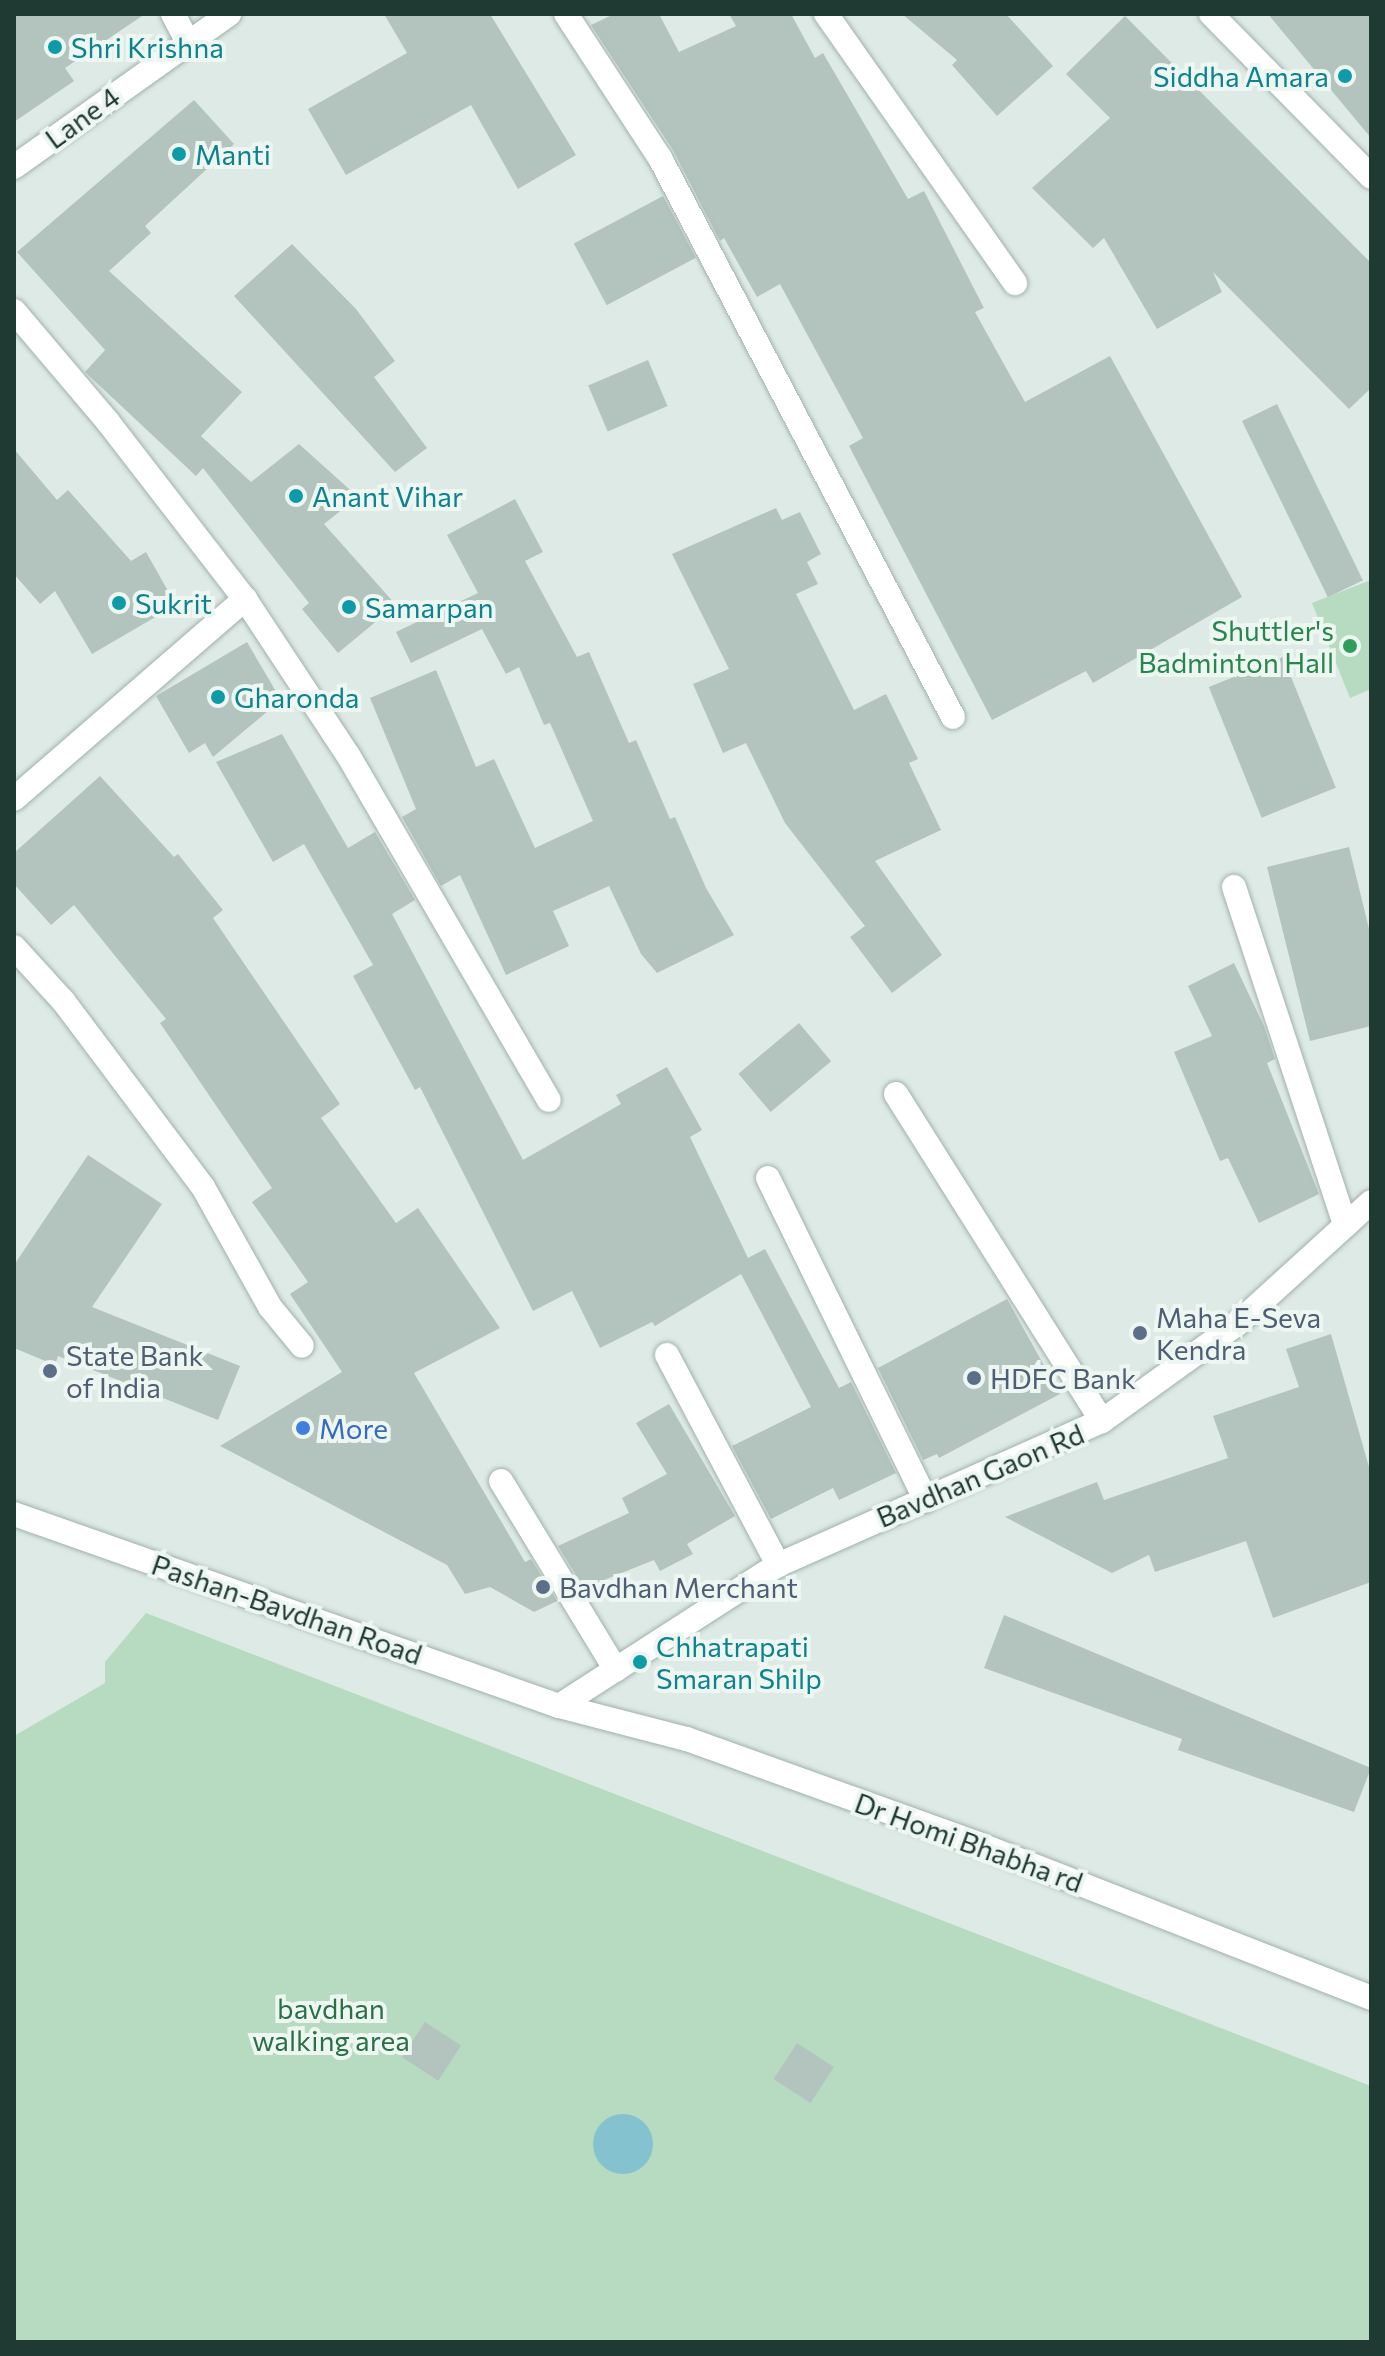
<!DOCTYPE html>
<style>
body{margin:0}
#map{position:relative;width:1385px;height:2356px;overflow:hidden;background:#deeae5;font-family:Commissioner,sans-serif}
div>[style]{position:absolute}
.green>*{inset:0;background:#b6dbc1}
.water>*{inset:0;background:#84c2d0}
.round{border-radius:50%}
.building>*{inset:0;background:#b3c4be;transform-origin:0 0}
.roads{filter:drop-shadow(0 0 2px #a1b1ac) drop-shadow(0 0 2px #a1b1ac)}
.street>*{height:24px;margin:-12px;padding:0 12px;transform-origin:12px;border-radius:12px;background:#fff}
.secondary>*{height:24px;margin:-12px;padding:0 12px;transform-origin:12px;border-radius:12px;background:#fff}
.dots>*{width:22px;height:22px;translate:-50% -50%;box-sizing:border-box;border:4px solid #eef6f2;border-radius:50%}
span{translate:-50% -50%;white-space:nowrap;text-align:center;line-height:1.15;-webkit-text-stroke:8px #eef6f2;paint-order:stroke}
.culture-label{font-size:28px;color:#0d838f}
.left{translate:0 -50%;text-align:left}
.right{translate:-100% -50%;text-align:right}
.street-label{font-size:28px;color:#1f3933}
.leisure-label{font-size:28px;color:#27864d}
.service-label{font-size:28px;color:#4e5e75}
.shop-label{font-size:28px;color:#366cbe}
.park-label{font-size:28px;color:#2a7047}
.frame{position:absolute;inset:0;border:16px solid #1f3933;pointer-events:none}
</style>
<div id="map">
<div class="green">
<i style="clip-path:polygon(1371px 580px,1371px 689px,1350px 698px,1312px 603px)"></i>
<i style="clip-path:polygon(146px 1613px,1371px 2086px,1371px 2342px,14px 2342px,14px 1736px,105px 1683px,105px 1662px)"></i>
</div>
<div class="water">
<i class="round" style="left:593px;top:2114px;width:60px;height:60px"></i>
</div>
<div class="building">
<i style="clip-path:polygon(14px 14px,145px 14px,65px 68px,74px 81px,14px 122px)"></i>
<i style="clip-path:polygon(384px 14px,490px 14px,576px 155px,518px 189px,471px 105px,346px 175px,308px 109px,407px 53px)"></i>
<i style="clip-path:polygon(614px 14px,659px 14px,679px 52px,736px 26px,729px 14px,791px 14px,815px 58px,823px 53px,908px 199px,924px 191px,984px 308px,975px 312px,1025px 402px,1110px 356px,1242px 597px,1093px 683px,1086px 671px,992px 720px,849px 446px,863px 438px,780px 284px,757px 297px,724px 238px,720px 241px,673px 150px,591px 25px)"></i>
<i style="clip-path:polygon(902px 14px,1006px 14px,1053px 66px,997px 116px,952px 65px,957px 60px)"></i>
<i style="clip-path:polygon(1268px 14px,1371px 14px,1371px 138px)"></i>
<i style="clip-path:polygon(1125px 16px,1371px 263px,1371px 388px,1349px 409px,1213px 272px,1222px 292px,1157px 329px,1104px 238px,1093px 248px,1032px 188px,1110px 118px,1066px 74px)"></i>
<i style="clip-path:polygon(194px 100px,234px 144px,145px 226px,151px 233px,109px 271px,242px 392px,201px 436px,251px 482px,299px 444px,358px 497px,324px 524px,396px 605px,338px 653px,302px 609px,309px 603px,203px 468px,196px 476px,85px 372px,105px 350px,17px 252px)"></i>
<i style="left:663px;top:196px;width:70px;height:101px;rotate:62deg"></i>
<i style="clip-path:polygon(292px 244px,356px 309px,395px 361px,374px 377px,427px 448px,395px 472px,234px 296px)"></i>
<i style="left:648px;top:360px;width:50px;height:65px;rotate:67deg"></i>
<i style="left:1277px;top:404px;width:196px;height:39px;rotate:64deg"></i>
<i style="clip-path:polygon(14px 449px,57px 500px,68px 490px,131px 561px,146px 552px,176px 605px,92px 654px,55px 591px,40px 604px,14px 574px)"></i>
<i style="clip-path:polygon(515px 499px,543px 552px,525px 561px,577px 657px,589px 652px,629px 743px,636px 740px,670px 819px,675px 817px,706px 888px,734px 935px,657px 973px,641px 954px,609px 886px,553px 911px,569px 946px,506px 975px,460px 875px,441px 886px,402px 817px,416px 809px,370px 698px,436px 670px,476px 767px,494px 759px,535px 848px,593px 821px,550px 723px,544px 725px,519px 667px,506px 674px,482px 629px,411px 663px,396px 632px,478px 593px,447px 535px)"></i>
<i style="clip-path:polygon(776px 508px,782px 520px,800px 512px,821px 554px,807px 562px,818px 584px,796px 594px,854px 710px,886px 694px,918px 759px,909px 763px,941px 830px,875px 861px,942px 955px,892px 993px,850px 937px,865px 926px,785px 823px,746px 743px,723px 753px,693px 684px,729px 669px,672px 554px)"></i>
<i style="clip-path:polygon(247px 642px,281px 700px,213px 757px,205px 743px,189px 753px,156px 696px)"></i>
<i style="left:1283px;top:657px;width:141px;height:80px;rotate:68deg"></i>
<i style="clip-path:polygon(282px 734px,348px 848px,375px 832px,415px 900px,392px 914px,523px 1160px,621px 1104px,616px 1095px,667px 1067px,702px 1130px,690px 1137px,748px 1258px,765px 1249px,839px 1388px,851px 1382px,896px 1473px,839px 1500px,833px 1488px,771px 1519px,732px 1446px,811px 1407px,741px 1274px,655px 1326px,652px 1322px,600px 1348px,572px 1291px,533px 1311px,420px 1087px,415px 1090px,353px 976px,373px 965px,304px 844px,273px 862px,216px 762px)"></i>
<i style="clip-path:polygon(100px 776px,174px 857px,178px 854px,223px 910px,213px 918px,340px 1104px,321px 1118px,396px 1223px,418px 1208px,500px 1328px,414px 1373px,525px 1562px,531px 1559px,557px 1601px,534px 1612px,490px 1587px,465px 1594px,447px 1565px,220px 1446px,342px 1372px,290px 1294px,308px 1282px,252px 1202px,272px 1188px,160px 1023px,166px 1019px,74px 905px,51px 925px,14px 884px,14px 853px)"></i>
<i style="clip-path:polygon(1349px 847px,1371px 937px,1371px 1026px,1310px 1041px,1267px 867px)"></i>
<i style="clip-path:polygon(1234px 963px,1264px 1026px,1275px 1059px,1267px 1063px,1319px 1194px,1259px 1223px,1228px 1158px,1220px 1161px,1174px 1052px,1212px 1036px,1188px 986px)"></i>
<i style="left:799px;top:1023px;width:50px;height:79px;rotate:50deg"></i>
<i style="clip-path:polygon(88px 1155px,162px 1204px,92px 1307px,240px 1366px,218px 1420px,58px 1356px,55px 1365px,14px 1348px,14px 1265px)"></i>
<i style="clip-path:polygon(1007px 1299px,1060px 1394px,939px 1458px,937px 1454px,923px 1460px,878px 1368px)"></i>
<i style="clip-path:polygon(1331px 1334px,1371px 1474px,1371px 1582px,1273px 1618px,1246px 1541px,1155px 1572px,1149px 1555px,1112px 1573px,1005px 1517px,1097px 1482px,1104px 1500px,1228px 1458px,1213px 1416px,1299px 1387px,1286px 1349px)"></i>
<i style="clip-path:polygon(669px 1404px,735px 1516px,687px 1544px,693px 1554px,660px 1571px,654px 1560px,584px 1588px,558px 1546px,629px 1513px,622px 1498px,667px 1474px,636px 1423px)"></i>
<i style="clip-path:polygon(1004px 1615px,1371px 1768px,1354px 1812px,1178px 1750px,1182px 1739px,984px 1668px)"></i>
<i style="left:425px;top:2022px;width:43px;height:42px;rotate:33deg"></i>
<i style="left:797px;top:2043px;width:44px;height:43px;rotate:33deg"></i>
</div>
<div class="roads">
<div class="street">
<i style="left:173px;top:14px;width:30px;rotate:62deg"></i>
<i style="left:566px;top:14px;width:172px;rotate:56.9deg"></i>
<i style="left:660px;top:158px;width:631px;rotate:62.34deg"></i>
<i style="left:826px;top:14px;width:329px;rotate:54.9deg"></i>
<i style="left:1211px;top:14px;width:228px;rotate:45.5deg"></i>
<i style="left:14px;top:167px;width:264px;rotate:-35.4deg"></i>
<i style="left:14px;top:311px;width:145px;rotate:49.7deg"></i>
<i style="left:108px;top:422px;width:224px;rotate:52.3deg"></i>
<i style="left:245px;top:599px;width:187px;rotate:56.6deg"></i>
<i style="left:348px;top:755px;width:399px;rotate:59.8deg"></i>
<i style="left:14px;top:799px;width:306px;rotate:-40.9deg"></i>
<i style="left:1234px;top:887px;width:356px;rotate:71.8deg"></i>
<i style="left:14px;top:947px;width:74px;rotate:47.7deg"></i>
<i style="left:64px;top:1002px;width:231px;rotate:53.1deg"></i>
<i style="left:203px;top:1187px;width:137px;rotate:60.8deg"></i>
<i style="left:270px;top:1307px;width:50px;rotate:50.6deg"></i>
<i style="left:896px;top:1094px;width:386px;rotate:57.8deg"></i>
<i style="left:768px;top:1178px;width:359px;rotate:63.9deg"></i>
<i style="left:667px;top:1355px;width:238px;rotate:62.1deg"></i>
<i style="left:501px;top:1481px;width:221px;rotate:58.7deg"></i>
</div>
<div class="secondary">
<i style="left:14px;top:1514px;width:578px;rotate:19.41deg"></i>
<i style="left:559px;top:1706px;width:132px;rotate:14.5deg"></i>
<i style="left:687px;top:1739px;width:313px;rotate:19.8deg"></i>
<i style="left:981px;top:1845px;width:419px;rotate:21.4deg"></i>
<i style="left:559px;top:1706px;width:260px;rotate:-32.8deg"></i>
<i style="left:778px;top:1565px;width:355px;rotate:-24deg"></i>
<i style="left:1102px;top:1421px;width:166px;rotate:-35.7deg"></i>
<i style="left:1237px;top:1324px;width:181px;rotate:-42.3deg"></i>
</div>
</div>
<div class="dots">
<i style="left:55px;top:47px;background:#0f9aa8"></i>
<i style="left:1345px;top:76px;background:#0f9aa8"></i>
<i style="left:179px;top:154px;background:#0f9aa8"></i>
<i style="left:296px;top:496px;background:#0f9aa8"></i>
<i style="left:119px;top:603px;background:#0f9aa8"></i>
<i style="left:349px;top:607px;background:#0f9aa8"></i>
<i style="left:1350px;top:646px;background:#2e9e5b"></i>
<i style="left:218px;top:697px;background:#0f9aa8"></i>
<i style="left:1140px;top:1333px;background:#5c6f8a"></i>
<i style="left:50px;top:1371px;background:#5c6f8a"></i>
<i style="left:974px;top:1378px;background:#5c6f8a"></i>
<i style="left:303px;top:1428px;background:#3f7fe0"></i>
<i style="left:543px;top:1587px;background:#5c6f8a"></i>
<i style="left:640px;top:1662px;background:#0f9aa8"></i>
</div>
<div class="culture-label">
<span class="left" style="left:71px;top:47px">Shri Krishna</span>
<span class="right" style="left:1329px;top:76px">Siddha Amara</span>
<span class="left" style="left:195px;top:154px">Manti</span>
<span class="left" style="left:312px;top:496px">Anant Vihar</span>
<span class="left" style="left:135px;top:603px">Sukrit</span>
<span class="left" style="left:365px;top:607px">Samarpan</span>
<span class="left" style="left:234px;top:697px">Gharonda</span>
<span class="left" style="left:656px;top:1662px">Chhatrapati<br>Smaran Shilp</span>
</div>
<div class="street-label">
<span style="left:82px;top:117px;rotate:-36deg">Lane 4</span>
<span style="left:980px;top:1475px;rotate:-23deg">Bavdhan Gaon Rd</span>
<span style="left:287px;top:1609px;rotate:19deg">Pashan-Bavdhan Road</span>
<span style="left:969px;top:1842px;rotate:20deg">Dr Homi Bhabha rd</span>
</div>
<div class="leisure-label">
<span class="right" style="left:1334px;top:646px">Shuttler's<br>Badminton Hall</span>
</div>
<div class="service-label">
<span class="left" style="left:1156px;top:1333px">Maha E-Seva<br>Kendra</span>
<span class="left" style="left:66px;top:1371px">State Bank<br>of India</span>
<span class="left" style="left:990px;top:1378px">HDFC Bank</span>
<span class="left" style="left:559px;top:1587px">Bavdhan Merchant</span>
</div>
<div class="shop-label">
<span class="left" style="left:319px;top:1428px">More</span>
</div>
<div class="park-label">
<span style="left:331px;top:2024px">bavdhan<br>walking area</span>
</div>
<div class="frame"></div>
</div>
